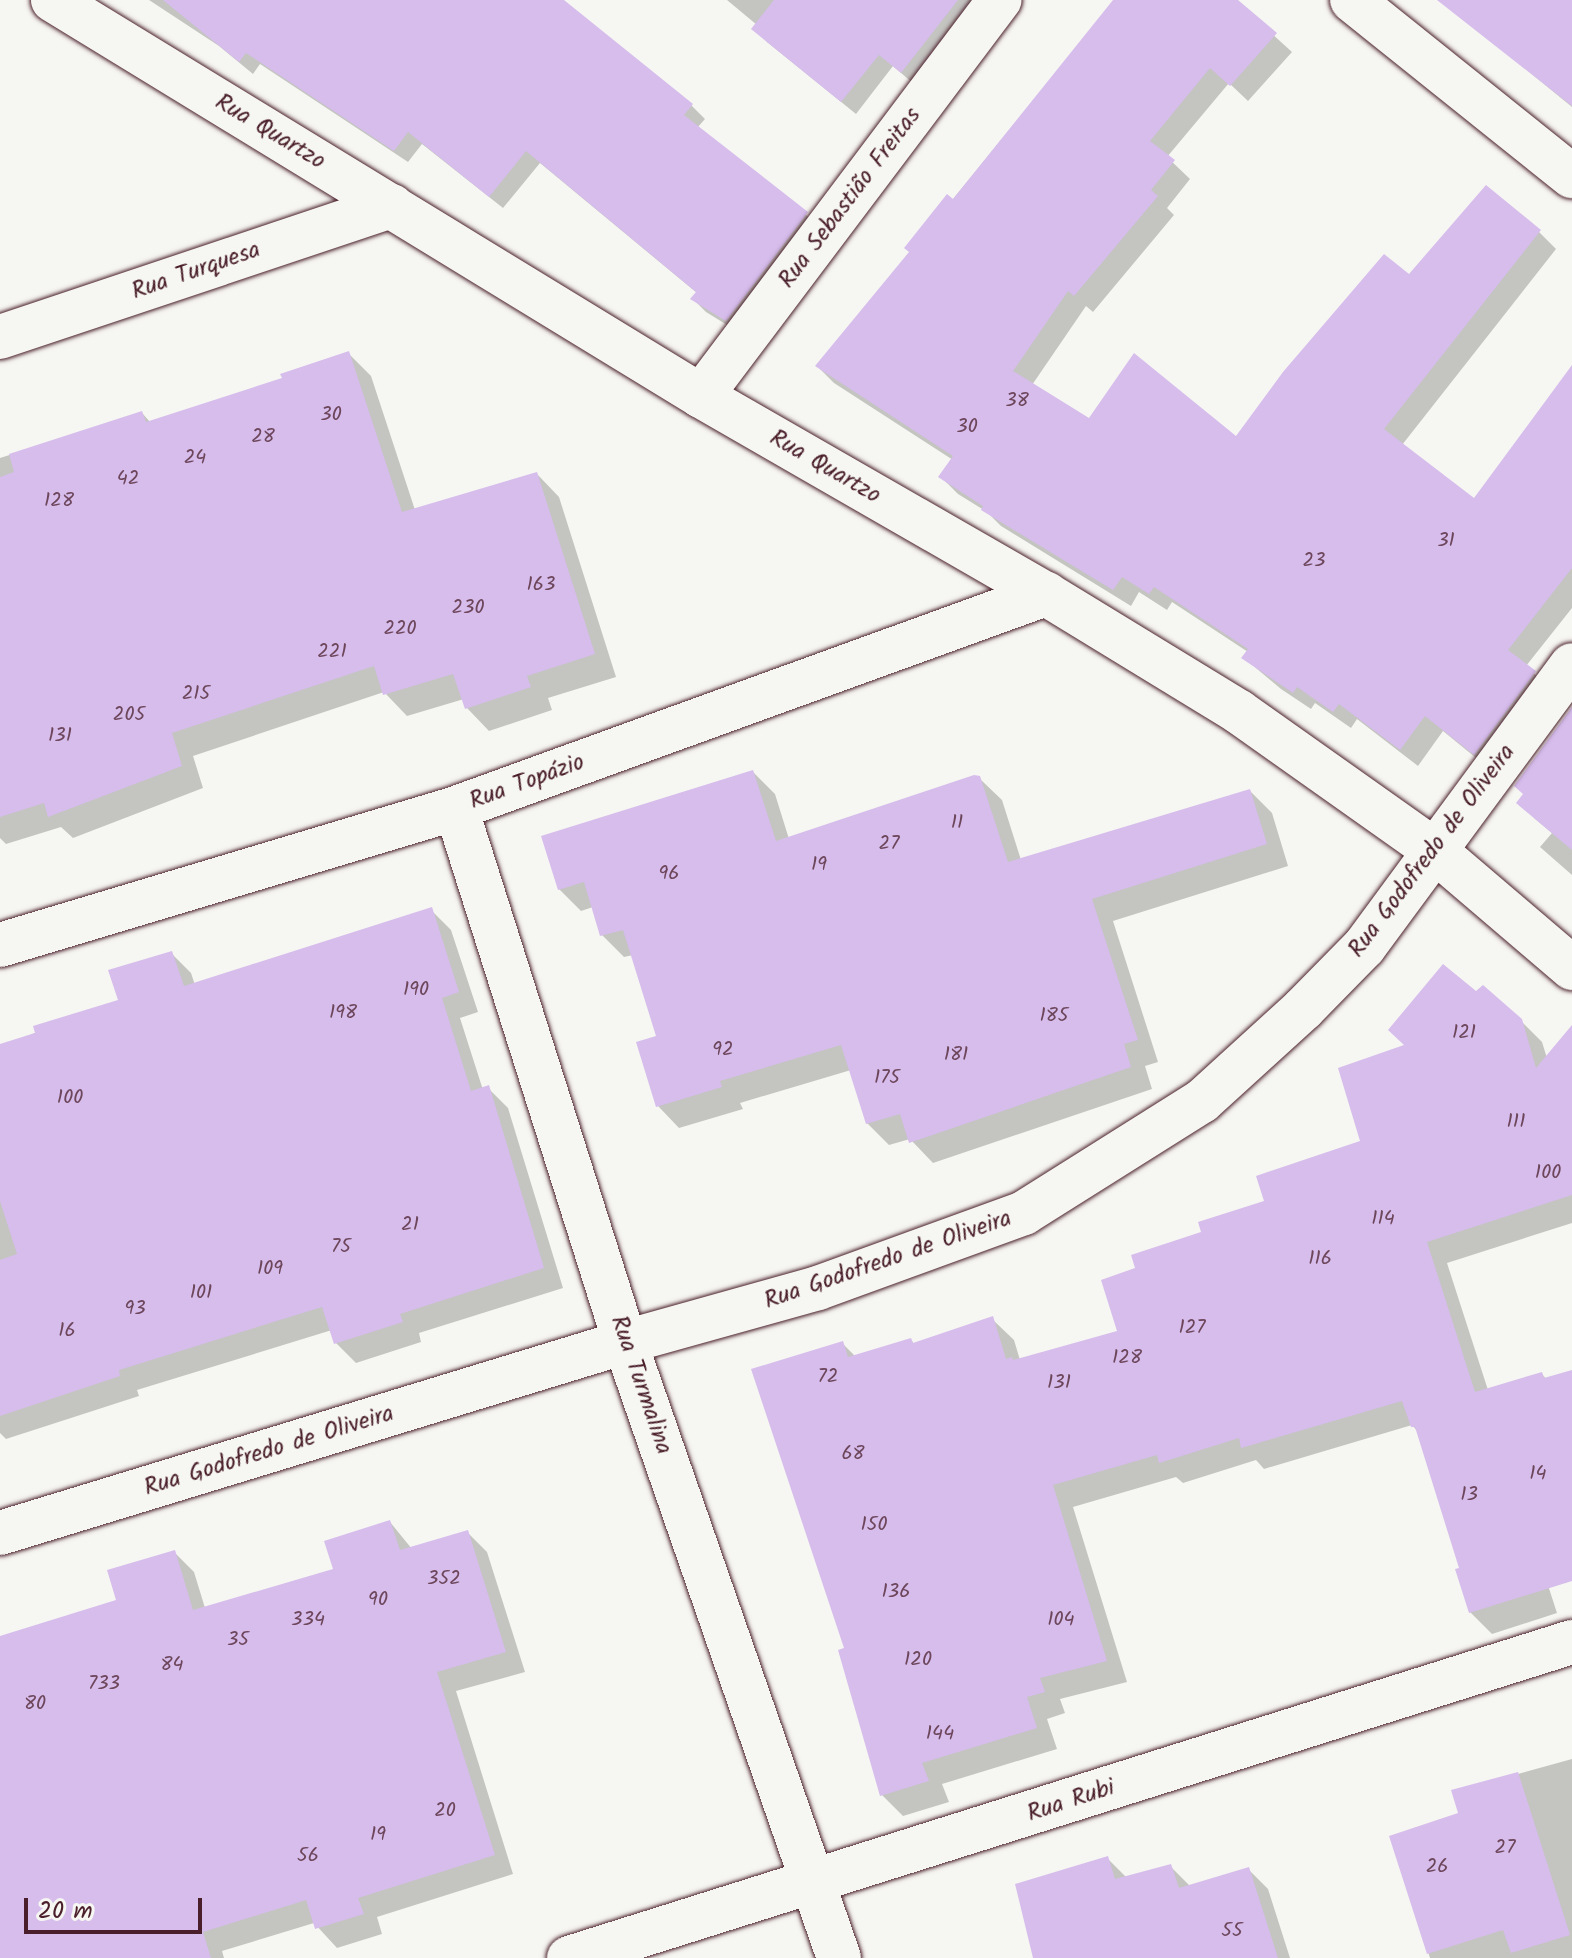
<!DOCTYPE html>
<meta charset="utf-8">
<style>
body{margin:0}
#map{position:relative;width:1572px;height:1958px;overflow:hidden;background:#f6f6f2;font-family:Kalam,sans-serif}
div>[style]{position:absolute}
.shadow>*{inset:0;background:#0003}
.building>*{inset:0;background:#d6bdec}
.roads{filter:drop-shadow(0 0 2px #4a1f2b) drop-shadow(0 0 2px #4a1f2b)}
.minor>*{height:44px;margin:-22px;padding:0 22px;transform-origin:22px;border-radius:22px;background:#f6f6f2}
span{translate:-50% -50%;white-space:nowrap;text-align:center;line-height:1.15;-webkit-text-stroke:8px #f6f6f2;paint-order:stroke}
.number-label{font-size:20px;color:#6d465b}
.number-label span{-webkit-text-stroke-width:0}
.street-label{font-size:24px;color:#4a1f2b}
.scale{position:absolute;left:24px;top:1898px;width:178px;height:36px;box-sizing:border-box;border:4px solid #4a1f2b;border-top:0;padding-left:10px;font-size:24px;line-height:28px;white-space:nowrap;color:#4a1f2b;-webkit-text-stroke:6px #f6f6f2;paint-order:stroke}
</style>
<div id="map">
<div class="shadow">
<i style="clip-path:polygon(149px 0,560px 0,692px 106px,705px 119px,697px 128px,820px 226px,740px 333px,706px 312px,693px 299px,697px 293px,540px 163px,503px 208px,422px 144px,408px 162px,260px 64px,253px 74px,219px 46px)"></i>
<i style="clip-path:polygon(727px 0,980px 0,915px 85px,893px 66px,856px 114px,767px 42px,757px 25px)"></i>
<i style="clip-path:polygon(1115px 0,1235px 0,1292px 52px,1248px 101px,1229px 83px,1167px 157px,1190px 179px,1167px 208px,1174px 215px,1093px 312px,1086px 306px,1032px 385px,1089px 421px,1237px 439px,1410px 277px,1539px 232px,1556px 249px,1402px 445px,1474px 501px,1572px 369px,1572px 608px,1526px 666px,1552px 690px,1492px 771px,1443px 731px,1418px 766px,1357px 719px,1351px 728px,1315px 703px,1311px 709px,1281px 689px,1244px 658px,1248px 652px,1172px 602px,1167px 610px,1139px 592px,1131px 606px,1001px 526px,987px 512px,958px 494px,941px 477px,953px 460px,834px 383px,817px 366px)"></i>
<i style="clip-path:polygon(1476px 0,1572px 0,1572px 107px,1462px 17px)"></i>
<i style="clip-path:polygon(348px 353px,371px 376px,415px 510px,537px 474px,559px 497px,616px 677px,548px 698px,552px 710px,489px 731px,467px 708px,464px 699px,407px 716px,384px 692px,193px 756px,203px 788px,73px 838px,61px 827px,6px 844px,0 838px,0 458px,142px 413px,151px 423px,285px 379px)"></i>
<i style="clip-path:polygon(1572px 710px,1572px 875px,1540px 847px,1552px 833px,1534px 818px)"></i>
<i style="clip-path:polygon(753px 772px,775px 794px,789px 839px,979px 778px,1002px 800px,1021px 860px,1250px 791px,1272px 813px,1288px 866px,1113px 921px,1158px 1062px,1145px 1066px,1152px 1089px,933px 1163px,910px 1139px,889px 1145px,867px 1123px,851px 1070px,740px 1103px,743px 1109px,679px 1128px,658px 1106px,659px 1037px,633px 955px,624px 957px,602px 935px,593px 907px,581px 911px,559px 889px)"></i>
<i style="clip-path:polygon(431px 910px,451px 930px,478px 1012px,460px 1018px,483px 1090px,488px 1088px,508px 1108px,563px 1288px,419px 1333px,421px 1342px,356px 1363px,336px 1343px,332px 1330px,137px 1390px,139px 1396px,6px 1439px,0 1433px,0 1046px,121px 1001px,171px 953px,191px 973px,195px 985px)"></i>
<i style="clip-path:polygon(1476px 994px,1520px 1020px,1542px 1042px,1547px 1058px,1572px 1029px,1572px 1223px,1447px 1263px,1488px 1390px,1542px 1374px,1547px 1380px,1572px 1372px,1572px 1568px,1545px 1576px,1557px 1613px,1492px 1634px,1470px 1612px,1462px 1569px,1418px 1432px,1412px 1425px,1264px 1469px,1256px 1460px,1183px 1483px,1176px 1477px,1073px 1507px,1127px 1682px,1060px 1699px,1065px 1713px,1047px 1719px,1057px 1749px,942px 1784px,949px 1802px,903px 1816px,882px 1795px,846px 1649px,842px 1343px,856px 1357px,911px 1340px,915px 1345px,992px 1319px,1014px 1340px,1020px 1360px,1119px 1332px,1138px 1270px,1266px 1203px,1362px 1143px,1407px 1046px)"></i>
<i style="clip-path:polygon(390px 1522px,412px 1549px,467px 1532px,487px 1552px,525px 1672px,456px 1691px,513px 1874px,377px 1917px,382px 1934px,337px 1948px,314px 1923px,222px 1951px,224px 1958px,0 1958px,0 1639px,118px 1601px,175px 1553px,194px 1572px,205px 1608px,335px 1571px)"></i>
<i style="clip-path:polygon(1572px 1759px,1572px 1958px,1430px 1958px,1392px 1838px,1460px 1815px,1453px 1792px)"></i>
<i style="clip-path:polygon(1107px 1858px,1127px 1878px,1171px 1867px,1190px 1886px,1248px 1869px,1268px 1889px,1290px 1958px,1035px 1958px)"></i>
</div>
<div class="building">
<i style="clip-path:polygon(163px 0,564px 0,693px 104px,684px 115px,808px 212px,726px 321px,690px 299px,696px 292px,526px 151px,489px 197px,408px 132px,394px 151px,246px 53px,239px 62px)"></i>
<i style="clip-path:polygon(774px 0,958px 0,901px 73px,879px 55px,841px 102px,751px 29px)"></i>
<i style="clip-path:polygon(1113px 0,1238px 0,1277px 33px,1230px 86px,1210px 68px,1150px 141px,1175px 160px,1151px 190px,1158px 196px,1074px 296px,1068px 291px,1013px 371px,1089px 418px,1134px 353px,1236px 436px,1283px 372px,1384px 254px,1409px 274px,1486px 185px,1541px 230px,1384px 429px,1474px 498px,1572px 365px,1572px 568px,1508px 650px,1536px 671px,1474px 755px,1425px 716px,1400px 750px,1339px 704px,1333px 712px,1297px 687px,1293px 693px,1262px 672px,1241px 658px,1248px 649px,1154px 587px,1149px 594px,1122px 577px,1113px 590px,981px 510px,983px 506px,938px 477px,953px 456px,815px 366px,909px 252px,904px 248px,947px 194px,953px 199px)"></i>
<i style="clip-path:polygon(1437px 0,1572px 0,1572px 106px)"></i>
<i style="clip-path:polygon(349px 351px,402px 512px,537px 472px,595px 654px,527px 676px,531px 687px,465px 709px,453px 674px,383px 695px,374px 666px,172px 733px,182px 766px,48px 817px,44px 803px,0 817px,0 477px,14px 472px,9px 454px,142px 411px,146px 422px,282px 378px,280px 374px)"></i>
<i style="clip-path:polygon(1572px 707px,1572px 850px,1516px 803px,1523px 794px,1514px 786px)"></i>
<i style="clip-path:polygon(753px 770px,776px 841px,974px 775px,980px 776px,1008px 862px,1250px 789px,1267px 844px,1092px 899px,1138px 1040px,1124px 1044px,1131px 1067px,909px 1143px,900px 1114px,866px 1124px,841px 1045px,720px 1081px,722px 1087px,656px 1107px,636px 1042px,656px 1036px,623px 930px,600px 936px,584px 882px,558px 890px,541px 836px)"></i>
<i style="clip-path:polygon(432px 907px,459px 992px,442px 998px,471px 1091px,489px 1085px,544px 1268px,400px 1314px,403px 1322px,334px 1344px,322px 1307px,119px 1370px,120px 1376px,0 1416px,0 1260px,17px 1254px,0 1201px,0 1044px,35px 1033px,33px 1026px,118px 1000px,108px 970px,172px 951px,184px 986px)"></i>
<i style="clip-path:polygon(1443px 964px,1476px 991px,1483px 985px,1522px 1019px,1536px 1068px,1572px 1025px,1572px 1195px,1427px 1242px,1475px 1392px,1542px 1372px,1544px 1378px,1572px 1370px,1572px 1581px,1469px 1613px,1455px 1569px,1459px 1568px,1415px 1427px,1411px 1427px,1402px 1401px,1241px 1448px,1239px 1438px,1159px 1463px,1157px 1455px,1053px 1485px,1107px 1661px,1040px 1678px,1045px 1692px,1027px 1697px,1037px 1728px,922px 1763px,929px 1781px,880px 1796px,838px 1650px,844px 1648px,751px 1369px,843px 1341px,848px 1357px,911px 1338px,913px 1343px,993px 1316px,1006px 1359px,1012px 1357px,1013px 1360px,1117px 1331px,1101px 1280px,1135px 1268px,1131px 1255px,1201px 1232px,1198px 1222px,1264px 1201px,1256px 1176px,1360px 1141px,1338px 1068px,1404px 1045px,1388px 1030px)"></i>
<i style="clip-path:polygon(390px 1520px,400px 1550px,468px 1530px,506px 1652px,437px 1672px,495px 1855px,358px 1898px,364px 1914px,315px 1929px,306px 1900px,203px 1932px,211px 1958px,0 1958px,0 1636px,116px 1600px,107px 1570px,175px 1550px,193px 1610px,333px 1569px,324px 1541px)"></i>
<i style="clip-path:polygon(1518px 1772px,1570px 1935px,1511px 1953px,1503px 1930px,1427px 1954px,1389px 1836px,1458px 1813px,1451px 1790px)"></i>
<i style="clip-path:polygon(1108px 1856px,1115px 1879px,1171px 1864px,1179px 1888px,1249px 1867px,1278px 1958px,1033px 1958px,1015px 1884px)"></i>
</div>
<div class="roads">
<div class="minor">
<i style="left:53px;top:0;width:759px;rotate:31.43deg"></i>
<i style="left:701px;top:396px;width:398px;rotate:29.9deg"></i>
<i style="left:1046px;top:594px;width:226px;rotate:31.4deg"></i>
<i style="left:1239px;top:712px;width:239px;rotate:35.3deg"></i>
<i style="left:1434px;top:850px;width:182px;rotate:40.5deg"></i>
<i style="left:1352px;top:0;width:282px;rotate:38.7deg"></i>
<i style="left:0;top:337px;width:413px;rotate:-18.5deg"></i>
<i style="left:701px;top:396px;width:496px;rotate:-53deg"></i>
<i style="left:456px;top:808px;width:560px;rotate:72.44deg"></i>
<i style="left:625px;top:1342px;width:652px;rotate:70.84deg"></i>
<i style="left:0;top:945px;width:476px;rotate:-16.7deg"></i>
<i style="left:456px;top:808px;width:628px;rotate:-19.94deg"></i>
<i style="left:0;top:1533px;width:654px;rotate:-16.99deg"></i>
<i style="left:625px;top:1342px;width:200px;rotate:-15.6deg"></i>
<i style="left:818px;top:1288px;width:219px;rotate:-20deg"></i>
<i style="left:1024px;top:1213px;width:210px;rotate:-32.2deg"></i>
<i style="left:1202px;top:1101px;width:137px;rotate:-42.3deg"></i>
<i style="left:1303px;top:1009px;width:87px;rotate:-45.5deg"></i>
<i style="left:1364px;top:947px;width:350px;rotate:-53.6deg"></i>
<i style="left:569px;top:1958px;width:1052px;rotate:-17.49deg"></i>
</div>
</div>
<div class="number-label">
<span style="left:1017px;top:401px">38</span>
<span style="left:331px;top:415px">30</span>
<span style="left:967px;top:427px">30</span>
<span style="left:263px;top:437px">28</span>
<span style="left:195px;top:458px">24</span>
<span style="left:128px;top:479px">42</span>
<span style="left:59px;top:501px">128</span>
<span style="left:1446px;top:541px">31</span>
<span style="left:1314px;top:561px">23</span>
<span style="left:541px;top:585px">163</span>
<span style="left:468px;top:608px">230</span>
<span style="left:400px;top:629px">220</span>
<span style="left:332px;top:652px">221</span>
<span style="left:196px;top:694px">215</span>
<span style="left:129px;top:715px">205</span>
<span style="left:60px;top:736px">131</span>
<span style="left:957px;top:823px">11</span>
<span style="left:889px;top:844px">27</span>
<span style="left:819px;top:865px">19</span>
<span style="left:669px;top:874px">96</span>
<span style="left:416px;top:990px">190</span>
<span style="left:343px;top:1013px">198</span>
<span style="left:1054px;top:1016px">185</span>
<span style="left:1464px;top:1033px">121</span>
<span style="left:723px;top:1050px">92</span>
<span style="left:956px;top:1055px">181</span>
<span style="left:887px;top:1078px">175</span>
<span style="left:70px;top:1098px">100</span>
<span style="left:1516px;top:1122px">111</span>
<span style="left:1548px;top:1173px">100</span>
<span style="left:1383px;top:1219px">114</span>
<span style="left:410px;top:1225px">21</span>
<span style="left:341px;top:1247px">75</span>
<span style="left:1320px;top:1259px">116</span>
<span style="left:270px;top:1269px">109</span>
<span style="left:201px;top:1293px">101</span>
<span style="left:135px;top:1309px">93</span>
<span style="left:1192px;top:1328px">127</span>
<span style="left:67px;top:1331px">16</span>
<span style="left:1127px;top:1358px">128</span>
<span style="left:828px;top:1377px">72</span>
<span style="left:1059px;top:1383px">131</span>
<span style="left:853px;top:1454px">68</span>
<span style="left:1538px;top:1474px">14</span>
<span style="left:1469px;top:1495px">13</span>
<span style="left:874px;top:1525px">150</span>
<span style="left:444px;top:1579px">352</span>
<span style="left:896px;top:1592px">136</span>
<span style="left:378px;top:1600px">90</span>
<span style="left:308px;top:1620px">334</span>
<span style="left:1061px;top:1620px">104</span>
<span style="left:238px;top:1640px">35</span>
<span style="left:918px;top:1660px">120</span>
<span style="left:172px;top:1665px">84</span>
<span style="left:104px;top:1684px">733</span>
<span style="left:35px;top:1704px">80</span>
<span style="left:940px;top:1734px">144</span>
<span style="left:445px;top:1811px">20</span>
<span style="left:378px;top:1835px">19</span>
<span style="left:1505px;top:1848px">27</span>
<span style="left:308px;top:1856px">56</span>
<span style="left:1437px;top:1867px">26</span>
<span style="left:1232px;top:1931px">55</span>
</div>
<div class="street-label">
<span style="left:270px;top:132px;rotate:31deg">Rua Quartzo</span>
<span style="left:850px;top:198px;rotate:-53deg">Rua Sebastião Freitas</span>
<span style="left:196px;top:271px;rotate:-19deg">Rua Turquesa</span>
<span style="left:825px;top:467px;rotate:30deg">Rua Quartzo</span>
<span style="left:527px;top:782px;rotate:-20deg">Rua Topázio</span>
<span style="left:1432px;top:851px;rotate:-53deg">Rua Godofredo de Oliveira</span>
<span style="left:888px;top:1260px;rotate:-19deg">Rua Godofredo de Oliveira</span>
<span style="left:641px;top:1385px;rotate:71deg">Rua Turmalina</span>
<span style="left:269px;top:1451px;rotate:-17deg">Rua Godofredo de Oliveira</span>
<span style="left:1071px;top:1801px;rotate:-18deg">Rua Rubi</span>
</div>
<div class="scale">20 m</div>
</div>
